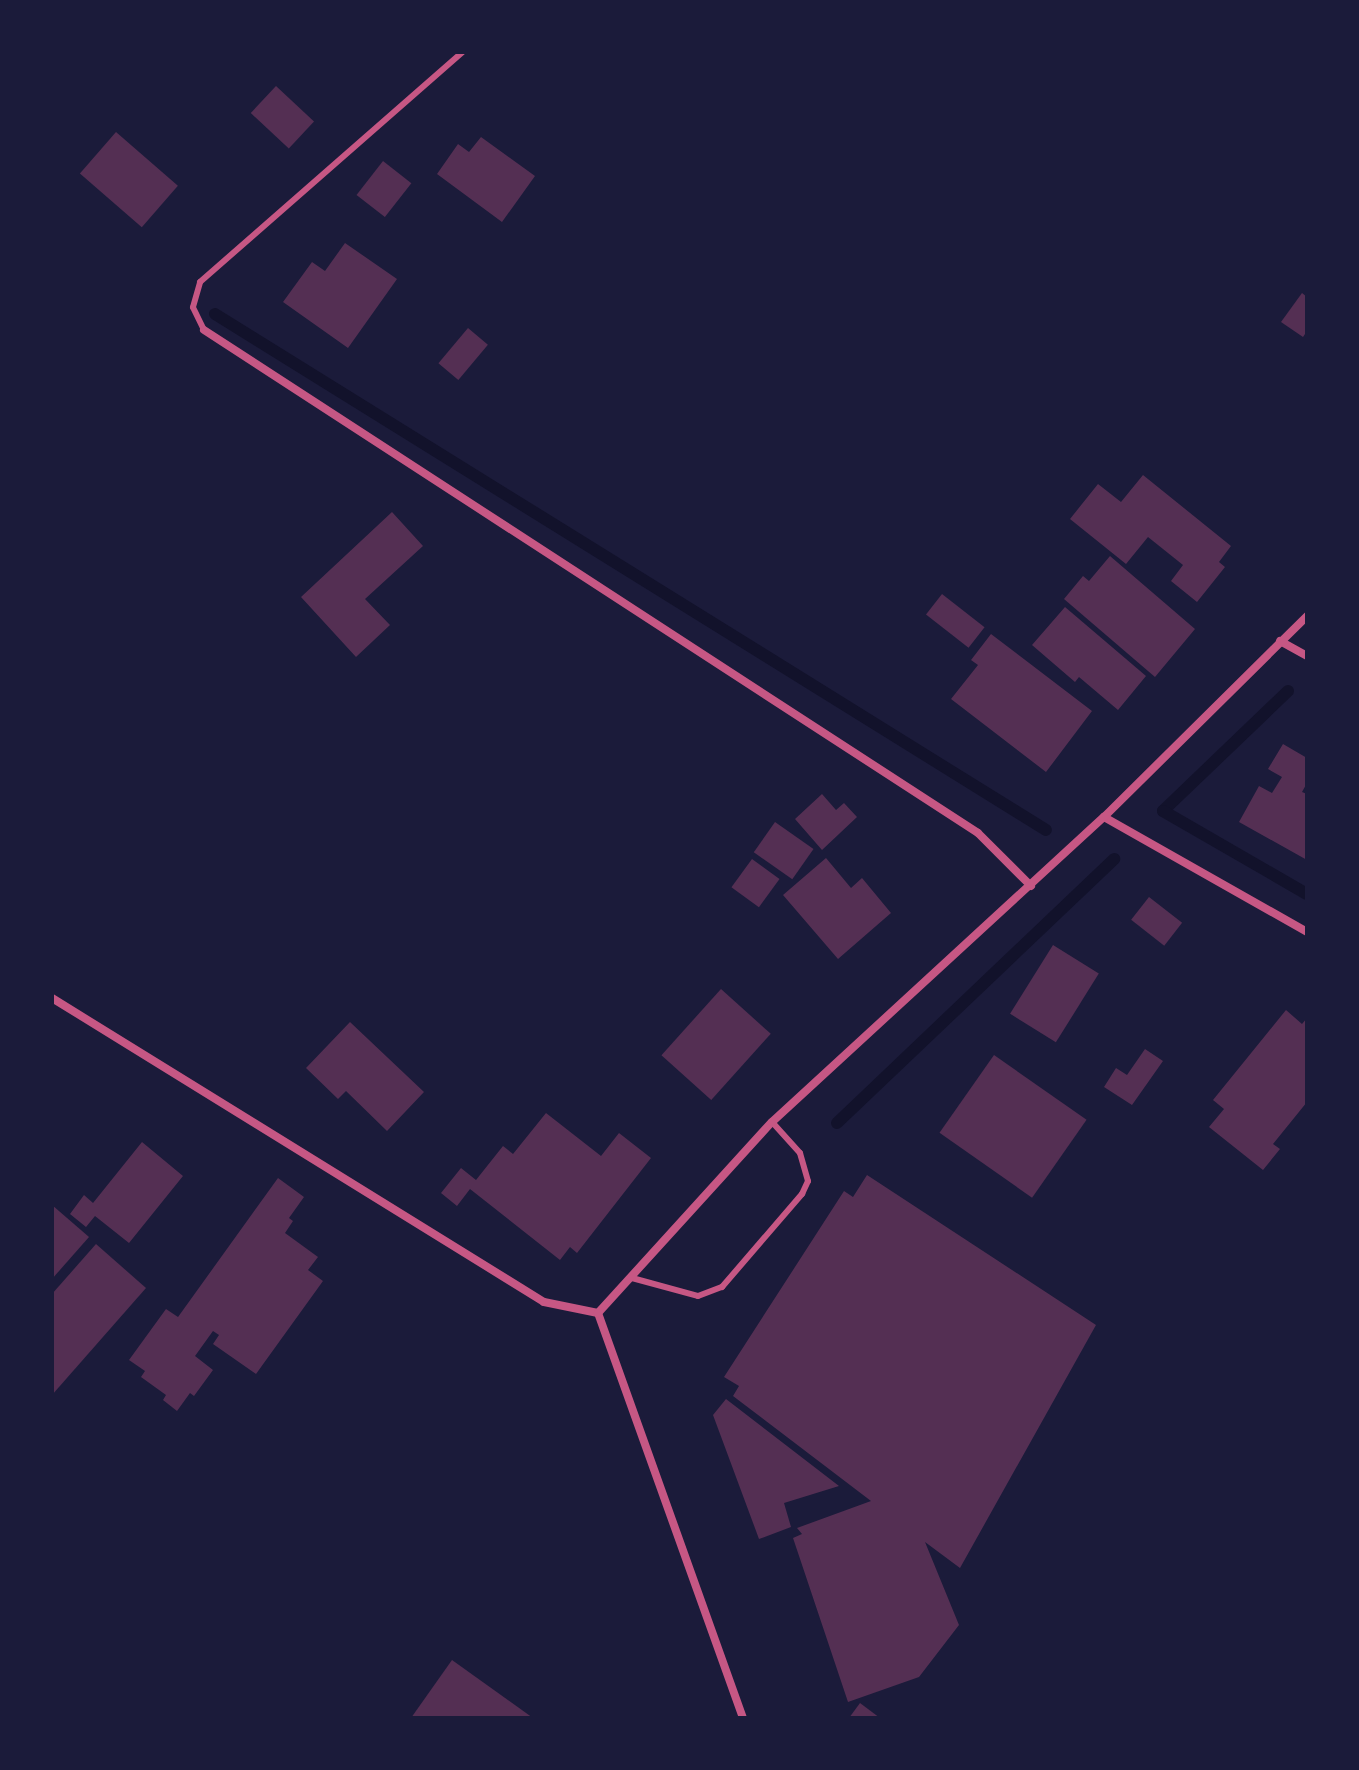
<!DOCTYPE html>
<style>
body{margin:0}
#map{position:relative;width:1359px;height:1770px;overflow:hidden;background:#1b1b3a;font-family:"Fira Sans",sans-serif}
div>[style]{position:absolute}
.stream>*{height:12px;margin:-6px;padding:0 6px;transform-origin:6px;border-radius:6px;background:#12122b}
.building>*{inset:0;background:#542f53;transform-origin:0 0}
.service>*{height:6px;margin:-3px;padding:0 3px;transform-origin:3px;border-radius:3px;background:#c65784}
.minor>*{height:8px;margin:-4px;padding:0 4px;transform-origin:4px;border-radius:4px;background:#c65784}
span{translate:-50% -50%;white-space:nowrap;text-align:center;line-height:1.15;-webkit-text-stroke:6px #1b1b3a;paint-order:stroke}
.frame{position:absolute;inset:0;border:54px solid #1b1b3a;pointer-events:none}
</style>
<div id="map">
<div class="stream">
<i style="left:215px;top:314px;width:978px;rotate:31.84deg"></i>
<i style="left:1288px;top:691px;width:173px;rotate:136.2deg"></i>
<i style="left:1163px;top:811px;width:166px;rotate:30deg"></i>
<i style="left:837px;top:1123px;width:383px;rotate:-43.6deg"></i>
</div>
<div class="building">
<i style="left:276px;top:86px;width:52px;height:37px;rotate:43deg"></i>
<i style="left:116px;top:132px;width:82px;height:55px;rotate:41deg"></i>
<i style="clip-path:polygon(481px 137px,535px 176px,502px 222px,437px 174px,458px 144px,469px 152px)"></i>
<i style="left:383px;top:161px;width:36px;height:43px;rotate:38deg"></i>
<i style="clip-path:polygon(345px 243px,397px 279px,348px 348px,283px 302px,312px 262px,325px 271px)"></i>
<i style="clip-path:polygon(1302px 293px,1307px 297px,1307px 331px,1303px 337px,1281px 322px)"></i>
<i style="left:468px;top:328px;width:26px;height:46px;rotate:40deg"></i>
<i style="clip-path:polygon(1143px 475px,1231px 546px,1219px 562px,1225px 567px,1197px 602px,1171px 581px,1183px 565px,1148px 537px,1126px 564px,1070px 519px,1098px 484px,1121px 502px)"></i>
<i style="clip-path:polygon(392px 512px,423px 546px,365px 599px,390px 625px,356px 657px,301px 597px)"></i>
<i style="clip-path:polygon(1110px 556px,1195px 629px,1155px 677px,1064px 599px,1083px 576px,1089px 581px)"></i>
<i style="left:942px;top:594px;width:54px;height:26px;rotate:38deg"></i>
<i style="clip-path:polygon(1065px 607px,1146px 676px,1118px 710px,1079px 677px,1075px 682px,1032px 645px)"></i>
<i style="clip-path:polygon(991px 634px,1092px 711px,1046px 772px,951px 699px,978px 665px,971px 660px)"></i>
<i style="clip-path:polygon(1283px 744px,1307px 758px,1307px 783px,1302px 792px,1307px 794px,1307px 860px,1239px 822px,1259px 786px,1272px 793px,1282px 777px,1268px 769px)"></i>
<i style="clip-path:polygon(822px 794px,836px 810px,844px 803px,857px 817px,822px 850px,795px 819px)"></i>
<i style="left:775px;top:822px;width:47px;height:37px;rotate:35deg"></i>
<i style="clip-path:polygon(826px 858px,851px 888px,862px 878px,891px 913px,838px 959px,783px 895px)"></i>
<i style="left:752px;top:859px;width:34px;height:35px;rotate:36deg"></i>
<i style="left:1149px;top:897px;width:42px;height:29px;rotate:38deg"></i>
<i style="left:1053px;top:945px;width:54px;height:81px;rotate:32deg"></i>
<i style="left:721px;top:989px;width:67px;height:89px;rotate:42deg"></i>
<i style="clip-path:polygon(1286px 1010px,1302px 1024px,1307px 1018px,1307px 1102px,1273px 1144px,1280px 1149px,1263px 1170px,1209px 1127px,1224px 1109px,1213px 1100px)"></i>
<i style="clip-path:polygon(350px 1022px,424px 1092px,387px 1131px,346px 1091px,338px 1099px,306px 1068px)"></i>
<i style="clip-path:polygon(1145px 1049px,1163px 1061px,1132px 1105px,1104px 1087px,1116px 1068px,1127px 1075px)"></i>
<i style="left:994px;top:1055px;width:113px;height:95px;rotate:35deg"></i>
<i style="clip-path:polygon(546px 1113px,601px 1156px,619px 1133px,651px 1158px,577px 1253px,570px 1247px,560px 1260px,470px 1189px,457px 1206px,441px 1193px,461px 1168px,476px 1180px,503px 1146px,513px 1154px)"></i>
<i style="clip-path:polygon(142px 1142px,183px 1176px,129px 1243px,95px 1216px,86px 1227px,70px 1214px,84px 1195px,93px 1203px)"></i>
<i style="clip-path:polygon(867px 1175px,1096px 1325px,960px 1568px,925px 1542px,959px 1625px,919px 1677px,848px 1702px,793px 1538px,802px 1534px,797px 1528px,871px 1501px,733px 1396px,739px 1386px,724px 1377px,844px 1191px,853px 1197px)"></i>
<i style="clip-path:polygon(278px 1178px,304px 1197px,289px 1218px,293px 1221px,285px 1233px,318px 1257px,308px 1270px,323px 1281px,256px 1374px,213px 1344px,219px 1335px,213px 1331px,195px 1356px,213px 1370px,194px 1396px,190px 1393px,177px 1411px,163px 1400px,166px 1395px,141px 1377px,145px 1371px,129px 1360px,166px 1309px,178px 1317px)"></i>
<i style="clip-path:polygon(52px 1205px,89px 1237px,52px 1279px)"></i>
<i style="clip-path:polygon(96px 1244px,146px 1288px,52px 1395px,52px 1294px)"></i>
<i style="clip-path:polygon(726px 1399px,839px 1486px,784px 1503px,791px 1527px,759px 1539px,713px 1415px)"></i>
<i style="clip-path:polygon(452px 1660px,533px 1718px,411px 1718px)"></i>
<i style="clip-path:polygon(860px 1703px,880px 1718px,849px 1718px)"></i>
</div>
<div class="service">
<i style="left:204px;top:330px;width:25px;rotate:-116deg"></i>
<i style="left:193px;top:307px;width:26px;rotate:-74deg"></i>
<i style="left:200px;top:282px;width:349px;rotate:-41.2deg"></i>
<i style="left:632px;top:1278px;width:68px;rotate:15.3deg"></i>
<i style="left:698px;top:1296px;width:26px;rotate:-21deg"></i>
<i style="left:722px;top:1287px;width:123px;rotate:-49.3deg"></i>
<i style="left:802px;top:1194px;width:14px;rotate:-65deg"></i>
<i style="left:808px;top:1181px;width:29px;rotate:-106deg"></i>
<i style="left:800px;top:1153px;width:42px;rotate:-132.1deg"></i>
</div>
<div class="minor">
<i style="left:204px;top:330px;width:923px;rotate:33.02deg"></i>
<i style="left:978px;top:833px;width:75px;rotate:45deg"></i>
<i style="left:1280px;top:641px;width:31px;rotate:29deg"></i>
<i style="left:1104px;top:817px;width:233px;rotate:29.5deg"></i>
<i style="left:52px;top:998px;width:578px;rotate:31.71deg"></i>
<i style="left:544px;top:1302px;width:55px;rotate:11.5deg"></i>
<i style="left:743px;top:1718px;width:430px;rotate:-109.7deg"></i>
<i style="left:598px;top:1313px;width:258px;rotate:-47.7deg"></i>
<i style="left:772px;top:1122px;width:451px;rotate:-42.6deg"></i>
<i style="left:1104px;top:817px;width:286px;rotate:-44.7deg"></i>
</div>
<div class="frame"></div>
</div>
